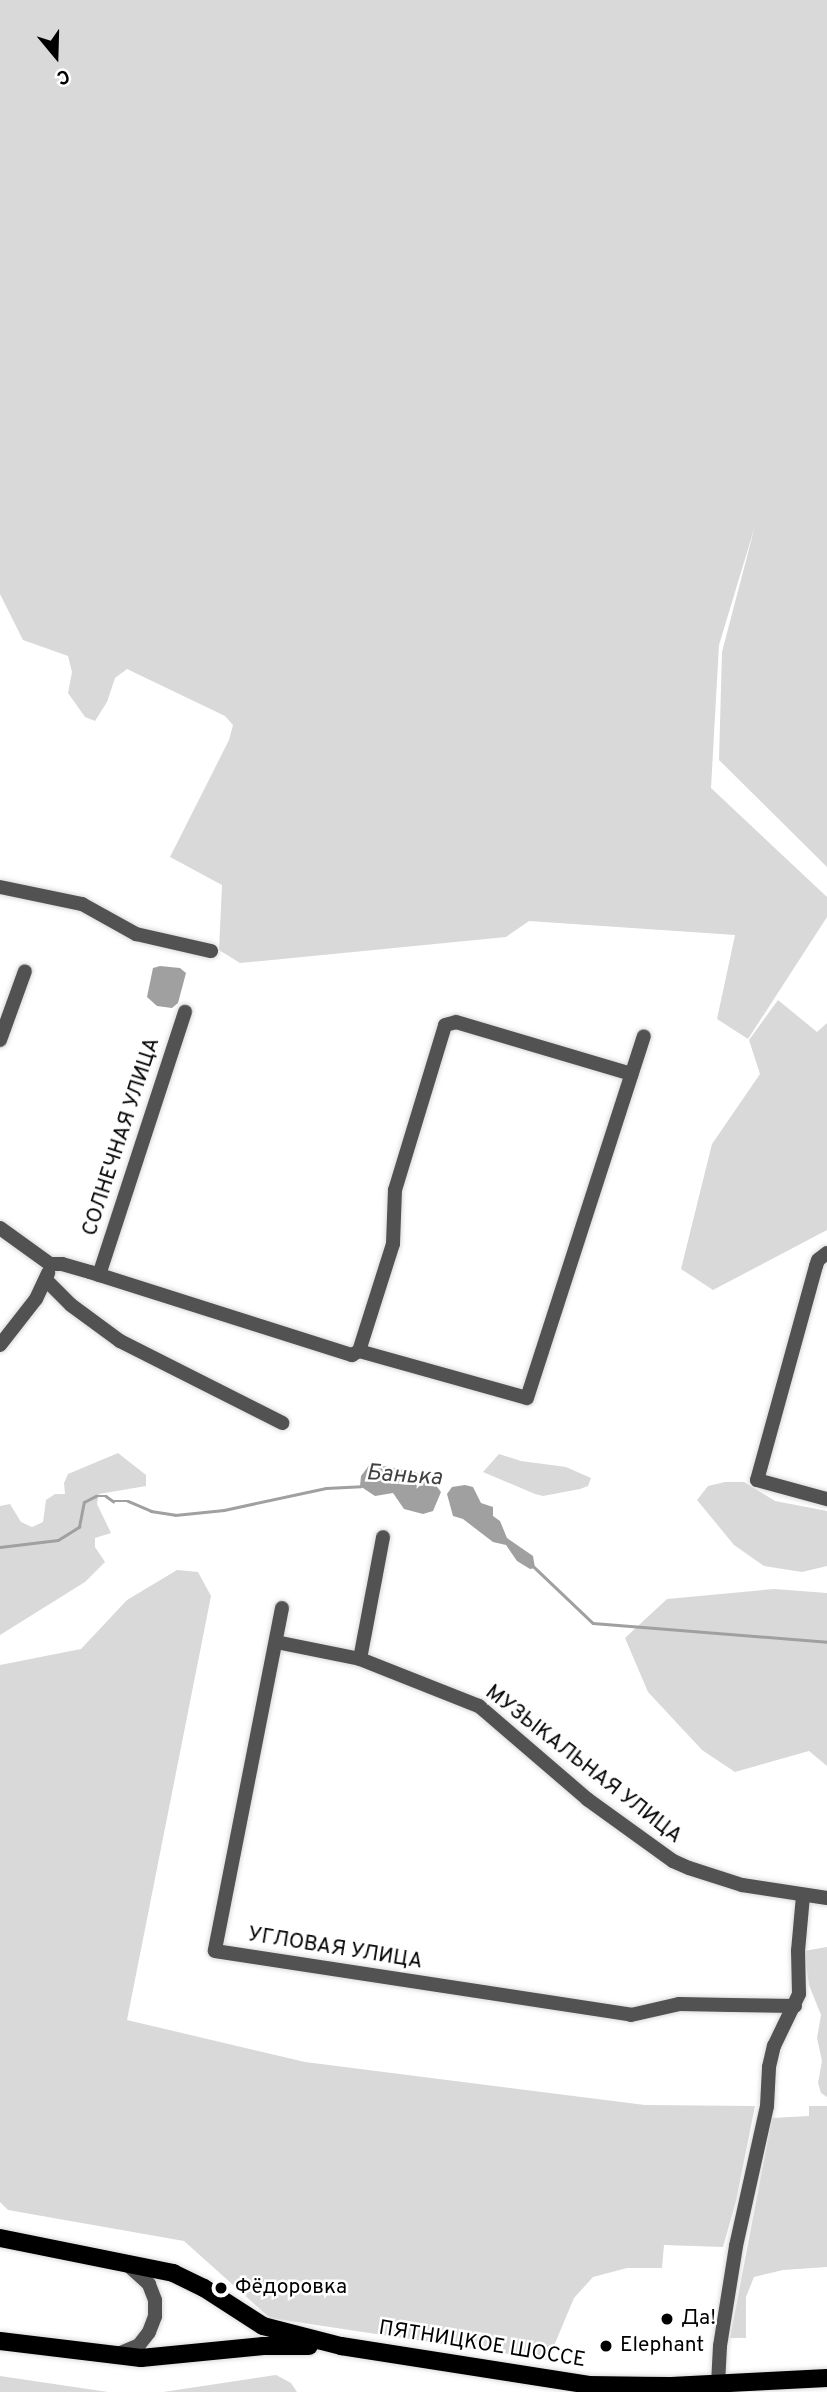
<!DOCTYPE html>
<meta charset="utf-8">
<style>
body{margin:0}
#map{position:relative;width:827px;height:2392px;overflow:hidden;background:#fff;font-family:Overpass,sans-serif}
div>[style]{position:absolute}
.green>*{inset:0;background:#d9d9d9}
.water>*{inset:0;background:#a0a0a0}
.stream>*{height:2.5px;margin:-1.25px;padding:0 1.25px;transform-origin:1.25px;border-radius:1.25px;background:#a0a0a0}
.roads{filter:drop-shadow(0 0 2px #dbdbdb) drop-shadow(0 0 2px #dbdbdb)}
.minor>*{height:14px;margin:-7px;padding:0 7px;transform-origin:7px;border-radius:7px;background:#525252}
.major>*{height:18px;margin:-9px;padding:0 9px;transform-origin:9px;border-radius:9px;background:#000}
.dots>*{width:19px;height:19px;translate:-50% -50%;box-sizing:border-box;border:4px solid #fff;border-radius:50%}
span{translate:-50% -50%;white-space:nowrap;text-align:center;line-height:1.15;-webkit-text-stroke:5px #fff;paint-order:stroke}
.street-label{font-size:21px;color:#000}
.poi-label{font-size:21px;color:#000}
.left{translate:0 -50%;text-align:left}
.water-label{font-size:23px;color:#414141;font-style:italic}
.north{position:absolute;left:21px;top:21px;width:70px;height:70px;-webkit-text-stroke:5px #fff;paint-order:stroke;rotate:161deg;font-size:19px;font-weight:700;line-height:28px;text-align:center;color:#000}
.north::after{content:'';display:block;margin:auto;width:24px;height:32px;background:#000;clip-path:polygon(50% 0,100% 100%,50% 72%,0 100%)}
</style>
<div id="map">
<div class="green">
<i style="clip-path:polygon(0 0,827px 0,827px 867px,719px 760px,722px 652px,755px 526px,719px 645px,711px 788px,827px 897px,827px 917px,748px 1039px,717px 1019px,735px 935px,529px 921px,506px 937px,240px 963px,219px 950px,222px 885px,170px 857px,229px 740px,233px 725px,225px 716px,127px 669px,115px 678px,107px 702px,95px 721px,85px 717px,68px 693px,72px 672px,68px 656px,23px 640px,0 594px)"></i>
<i style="clip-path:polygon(778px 1000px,817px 1032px,827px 1023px,827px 1230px,713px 1290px,681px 1269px,712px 1144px,760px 1074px,749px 1040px)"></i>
<i style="clip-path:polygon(118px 1453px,146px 1475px,146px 1486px,99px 1494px,97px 1504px,111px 1533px,95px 1538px,95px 1547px,105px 1562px,85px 1582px,0 1635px,0 1506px,10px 1504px,21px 1522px,32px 1527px,43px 1522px,46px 1500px,55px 1494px,65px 1494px,64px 1483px,68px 1474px)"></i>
<i style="clip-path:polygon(499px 1454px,521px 1461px,566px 1467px,591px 1478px,588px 1486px,580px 1489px,543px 1496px,535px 1494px,483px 1472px)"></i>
<i style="clip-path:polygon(725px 1482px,744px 1482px,775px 1501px,827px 1511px,827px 1566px,802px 1572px,764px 1566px,734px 1545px,697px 1500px,708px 1486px)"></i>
<i style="clip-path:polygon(177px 1570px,198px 1572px,211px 1596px,127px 2020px,305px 2062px,645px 2105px,755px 2106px,736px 2201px,723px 2247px,664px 2245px,662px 2268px,627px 2268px,593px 2277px,574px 2298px,548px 2360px,270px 2318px,184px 2241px,8px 2210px,0 2202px,0 1665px,81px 1649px,127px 1600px)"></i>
<i style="clip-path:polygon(774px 1589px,827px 1593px,827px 1766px,809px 1751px,735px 1772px,702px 1750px,648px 1692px,625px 1638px,667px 1599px)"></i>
<i style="clip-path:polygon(827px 1947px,827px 2097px,821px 2093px,818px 2083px,822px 2061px,817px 2038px,821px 2015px,809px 1985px,804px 1951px)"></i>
<i style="clip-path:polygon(809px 2106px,827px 2106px,827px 2267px,783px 2270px,754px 2277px,746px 2297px,746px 2338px,730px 2338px,772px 2118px,809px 2116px)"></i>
<i style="clip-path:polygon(276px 2375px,291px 2383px,297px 2392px,163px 2392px)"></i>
<i style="clip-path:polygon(0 2376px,108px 2392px,0 2392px)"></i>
</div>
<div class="water">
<i style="clip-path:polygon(160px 966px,180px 968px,186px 973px,178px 1003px,172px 1008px,157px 1006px,147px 997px,153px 968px)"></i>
<i style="clip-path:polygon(370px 1464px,413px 1471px,434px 1483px,441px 1492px,433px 1511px,423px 1514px,404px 1509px,393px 1493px,375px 1496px,360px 1486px,361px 1476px)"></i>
<i style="clip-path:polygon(465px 1485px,473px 1487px,481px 1503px,493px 1507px,493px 1516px,500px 1521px,507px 1538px,533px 1556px,535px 1568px,530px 1569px,517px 1561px,506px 1545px,493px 1542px,463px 1519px,453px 1516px,447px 1494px,452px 1487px)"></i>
</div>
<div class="stream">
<i style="left:0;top:1547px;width:58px;rotate:-6.9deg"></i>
<i style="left:58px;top:1540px;width:25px;rotate:-32deg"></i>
<i style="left:79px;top:1527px;width:25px;rotate:-79deg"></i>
<i style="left:84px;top:1502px;width:13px;rotate:-27deg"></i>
<i style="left:96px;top:1496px;width:10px"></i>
<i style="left:106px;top:1496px;width:9px;rotate:36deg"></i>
<i style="left:113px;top:1501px;width:15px"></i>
<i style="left:128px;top:1501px;width:25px;rotate:23deg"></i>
<i style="left:151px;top:1511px;width:24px;rotate:9deg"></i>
<i style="left:175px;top:1515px;width:49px;rotate:-5.8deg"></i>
<i style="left:224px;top:1510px;width:104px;rotate:-12.2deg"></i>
<i style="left:326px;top:1488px;width:35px;rotate:-3deg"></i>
<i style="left:532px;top:1565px;width:84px;rotate:43.6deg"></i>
<i style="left:593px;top:1623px;width:235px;rotate:4.6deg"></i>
</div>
<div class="roads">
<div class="minor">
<i style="left:0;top:887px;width:84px;rotate:11.7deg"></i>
<i style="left:82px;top:904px;width:62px;rotate:29.1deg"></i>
<i style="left:136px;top:934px;width:77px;rotate:12.8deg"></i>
<i style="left:0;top:1040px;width:73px;rotate:-70.1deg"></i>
<i style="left:0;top:1228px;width:62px;rotate:35.8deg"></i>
<i style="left:50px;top:1264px;width:12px"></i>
<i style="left:62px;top:1264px;width:29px;rotate:16deg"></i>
<i style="left:90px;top:1272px;width:275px;rotate:17.6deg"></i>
<i style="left:352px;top:1355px;width:8px;rotate:-30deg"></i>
<i style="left:359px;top:1351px;width:174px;rotate:15.6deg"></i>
<i style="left:527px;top:1398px;width:380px;rotate:-72.1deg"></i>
<i style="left:827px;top:1253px;width:11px;rotate:142deg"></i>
<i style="left:818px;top:1260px;width:6px;rotate:108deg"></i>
<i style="left:816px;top:1266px;width:222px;rotate:105.4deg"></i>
<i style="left:757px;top:1480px;width:73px;rotate:15.2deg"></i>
<i style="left:99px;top:1275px;width:277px;rotate:-71.9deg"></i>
<i style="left:46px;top:1280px;width:35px;rotate:45deg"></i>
<i style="left:71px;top:1305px;width:61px;rotate:36.3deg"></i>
<i style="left:120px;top:1341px;width:182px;rotate:26.8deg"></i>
<i style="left:0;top:1345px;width:58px;rotate:-52deg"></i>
<i style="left:36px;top:1299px;width:29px;rotate:-65deg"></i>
<i style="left:359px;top:1351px;width:112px;rotate:-72.4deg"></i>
<i style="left:393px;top:1244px;width:54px;rotate:-87.9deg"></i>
<i style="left:395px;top:1190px;width:172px;rotate:-73.1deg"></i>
<i style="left:445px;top:1025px;width:11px;rotate:-15deg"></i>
<i style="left:456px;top:1022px;width:183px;rotate:16.5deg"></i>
<i style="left:282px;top:1608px;width:349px;rotate:101.1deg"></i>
<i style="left:215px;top:1951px;width:421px;rotate:8.7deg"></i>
<i style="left:631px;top:2015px;width:49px;rotate:-12.9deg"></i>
<i style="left:679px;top:2004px;width:116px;rotate:1deg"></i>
<i style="left:276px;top:1642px;width:86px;rotate:11.4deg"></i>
<i style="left:360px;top:1659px;width:128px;rotate:21.6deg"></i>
<i style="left:479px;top:1706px;width:143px;rotate:40.7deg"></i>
<i style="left:587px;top:1799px;width:106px;rotate:35.8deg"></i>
<i style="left:673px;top:1861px;width:17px;rotate:24deg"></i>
<i style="left:689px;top:1868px;width:56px;rotate:17.8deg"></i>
<i style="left:742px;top:1885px;width:86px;rotate:8.7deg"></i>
<i style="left:360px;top:1659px;width:124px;rotate:-79.3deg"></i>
<i style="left:116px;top:2355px;width:25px;rotate:-23deg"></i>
<i style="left:139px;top:2345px;width:16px;rotate:-52deg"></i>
<i style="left:149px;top:2332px;width:17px;rotate:-69deg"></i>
<i style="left:155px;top:2316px;width:16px;rotate:-90deg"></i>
<i style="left:155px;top:2300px;width:17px;rotate:-111deg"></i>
<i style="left:149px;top:2284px;width:27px;rotate:-138deg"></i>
<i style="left:718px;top:2384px;width:38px;rotate:-87deg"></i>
<i style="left:720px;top:2346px;width:101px;rotate:-80.9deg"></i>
<i style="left:736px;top:2246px;width:143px;rotate:-77.5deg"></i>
<i style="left:767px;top:2106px;width:39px;rotate:-87deg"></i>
<i style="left:769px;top:2067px;width:22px;rotate:-77deg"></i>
<i style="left:774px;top:2046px;width:58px;rotate:-64.3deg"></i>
<i style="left:799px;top:1994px;width:43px;rotate:-91.3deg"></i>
<i style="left:798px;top:1951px;width:55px;rotate:-84.8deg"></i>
</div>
<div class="major">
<i style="left:0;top:2238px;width:177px;rotate:11.4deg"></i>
<i style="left:173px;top:2273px;width:34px;rotate:26deg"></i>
<i style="left:204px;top:2288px;width:70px;rotate:32.8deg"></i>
<i style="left:263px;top:2326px;width:81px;rotate:14.4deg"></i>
<i style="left:341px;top:2346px;width:251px;rotate:8.9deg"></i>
<i style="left:589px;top:2385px;width:82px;rotate:0.7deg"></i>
<i style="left:671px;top:2386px;width:156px;rotate:-2.9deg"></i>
<i style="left:0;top:2341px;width:142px;rotate:6.9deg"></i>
<i style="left:141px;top:2358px;width:123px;rotate:-5.6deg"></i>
<i style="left:263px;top:2346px;width:46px"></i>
</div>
</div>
<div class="dots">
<i style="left:221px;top:2288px;background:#000"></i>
<i style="left:667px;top:2319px;background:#000"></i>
<i style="left:606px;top:2346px;background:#000"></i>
</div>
<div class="street-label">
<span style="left:122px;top:1137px;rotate:-72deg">СОЛНЕЧНАЯ УЛИЦА</span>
<span style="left:583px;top:1765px;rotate:38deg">МУЗЫКАЛЬНАЯ УЛИЦА</span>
<span style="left:335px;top:1949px;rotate:9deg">УГЛОВАЯ УЛИЦА</span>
<span style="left:482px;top:2345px;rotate:9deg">ПЯТНИЦКОЕ ШОССЕ</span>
</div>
<div class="poi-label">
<span class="left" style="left:235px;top:2288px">Фёдоровка</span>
<span class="left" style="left:681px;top:2319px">Да!</span>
<span class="left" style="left:620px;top:2346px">Elephant</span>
</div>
<div class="water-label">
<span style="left:404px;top:1477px;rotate:4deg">Банька</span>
</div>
<div class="north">С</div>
</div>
